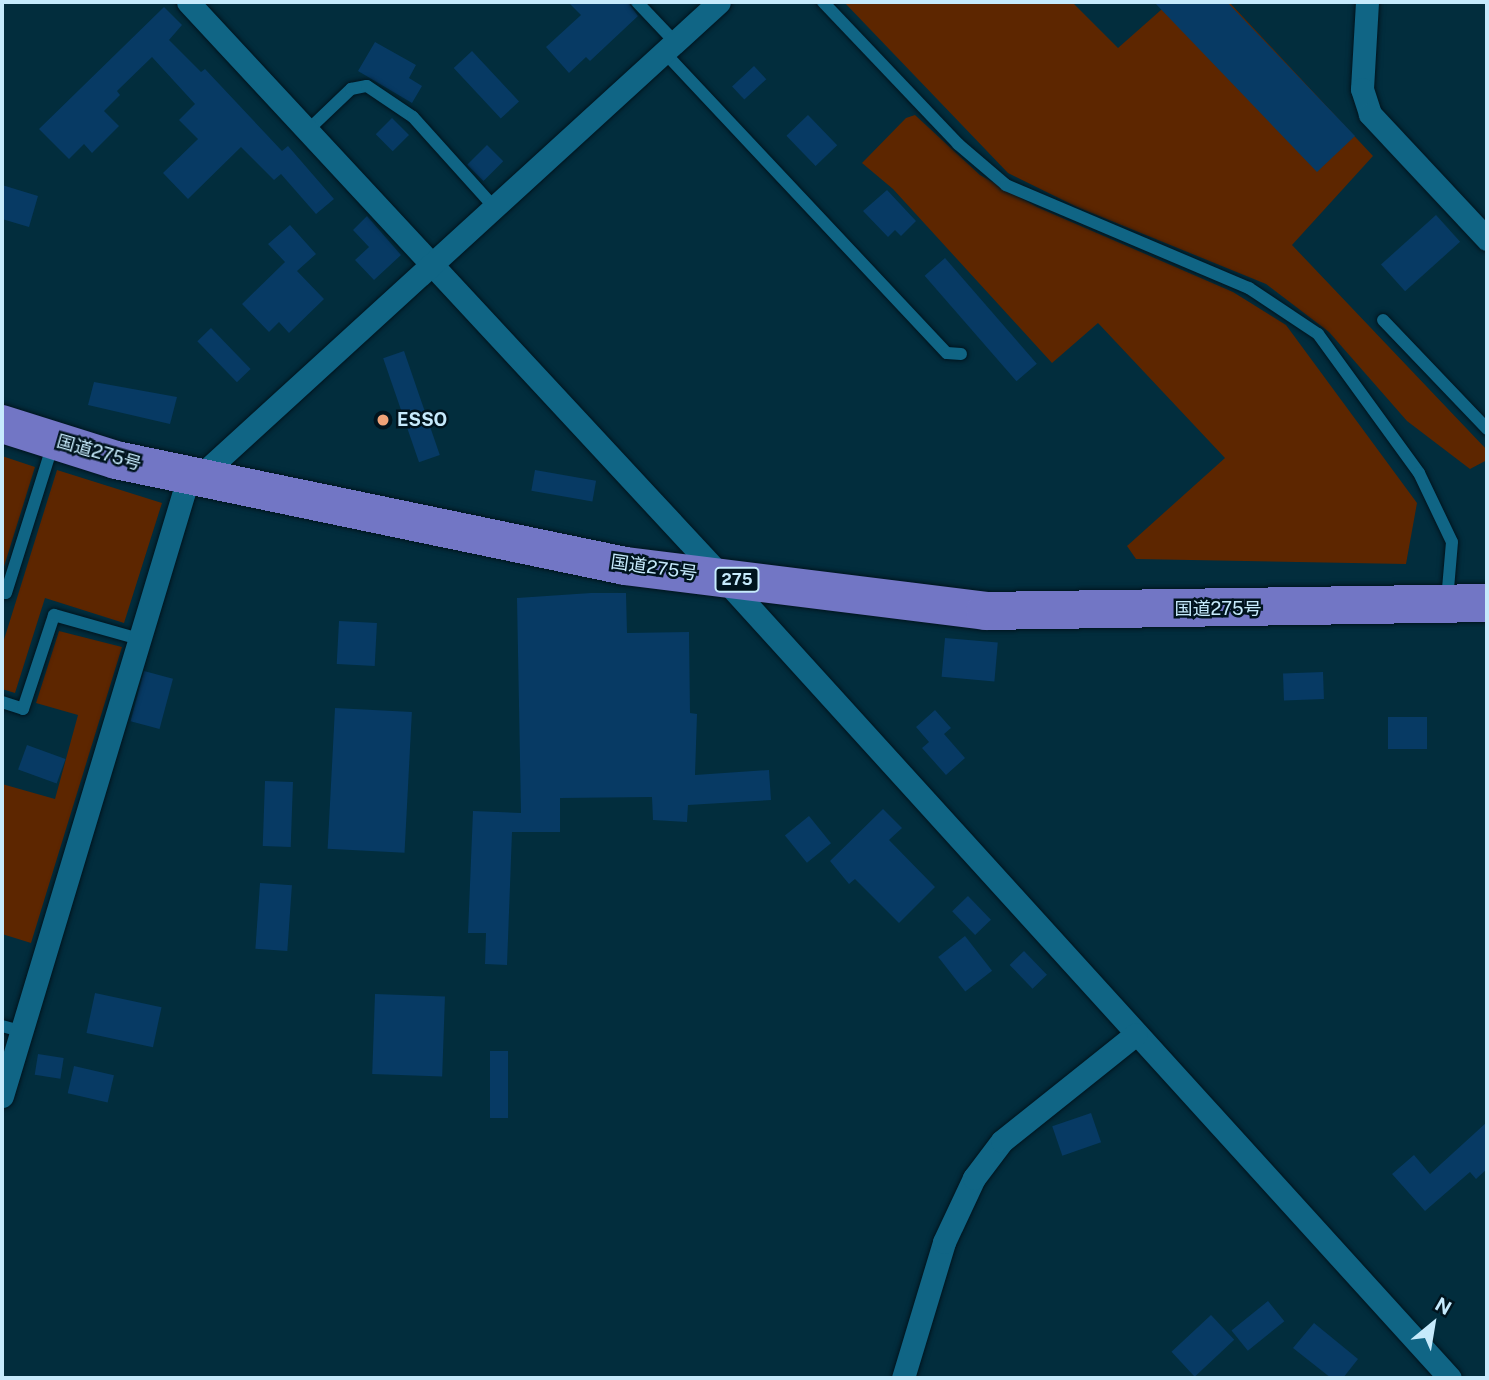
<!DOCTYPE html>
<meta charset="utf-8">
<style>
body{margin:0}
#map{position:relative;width:1489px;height:1380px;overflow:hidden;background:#022d3d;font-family:"Public Sans","Noto Sans JP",sans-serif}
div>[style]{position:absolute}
.green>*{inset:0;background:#5d2600}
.building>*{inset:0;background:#073a64;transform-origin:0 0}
.roads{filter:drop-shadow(0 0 2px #00141e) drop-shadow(0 0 2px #00141e)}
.service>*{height:12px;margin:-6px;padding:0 6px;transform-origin:6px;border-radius:6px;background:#106585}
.minor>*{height:23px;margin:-11.5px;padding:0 11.5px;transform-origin:11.5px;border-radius:11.5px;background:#106585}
.trunk>*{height:38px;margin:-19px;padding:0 19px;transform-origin:19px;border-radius:19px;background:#7276c5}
.dots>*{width:19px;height:19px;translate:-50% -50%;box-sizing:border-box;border:4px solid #00141e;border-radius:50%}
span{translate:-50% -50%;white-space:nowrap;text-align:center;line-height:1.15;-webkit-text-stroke:5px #00141e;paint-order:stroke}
.shield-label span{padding:2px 5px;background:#00141e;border:2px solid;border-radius:5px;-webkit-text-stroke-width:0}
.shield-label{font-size:16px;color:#c6eafc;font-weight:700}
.poi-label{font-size:18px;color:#c6eafc;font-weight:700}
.left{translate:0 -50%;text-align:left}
.street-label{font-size:18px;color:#c6eafc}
.frame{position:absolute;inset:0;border:4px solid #c6eafc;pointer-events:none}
.north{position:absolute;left:1398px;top:1289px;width:70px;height:70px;-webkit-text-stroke:5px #00141e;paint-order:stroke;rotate:30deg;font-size:19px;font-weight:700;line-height:28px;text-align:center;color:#c6eafc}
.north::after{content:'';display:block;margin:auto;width:24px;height:32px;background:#c6eafc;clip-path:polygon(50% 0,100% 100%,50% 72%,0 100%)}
</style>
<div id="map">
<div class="green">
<i style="clip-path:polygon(844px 2px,1072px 2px,1118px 48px,1170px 2px,1229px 2px,1373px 156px,1292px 245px,1487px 450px,1487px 460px,1470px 469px,1407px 421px,1329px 332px,1266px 284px,1077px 207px,1008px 173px)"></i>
<i style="clip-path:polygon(915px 115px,980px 175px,1037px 207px,1233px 292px,1286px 325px,1417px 503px,1406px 564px,1136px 559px,1127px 546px,1225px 458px,1098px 323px,1052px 363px,893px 189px,862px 163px,906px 118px)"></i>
<i style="clip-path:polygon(2px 456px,35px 467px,2px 573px)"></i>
<i style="clip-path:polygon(57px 470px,162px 503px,124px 623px,45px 598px,15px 693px,2px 689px,2px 646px)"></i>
<i style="clip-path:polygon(59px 631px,122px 647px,31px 943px,2px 934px,2px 784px,55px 799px,78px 715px,36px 703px)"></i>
</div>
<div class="building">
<i style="clip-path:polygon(568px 2px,628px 2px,638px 16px,590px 61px,586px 57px,569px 73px,546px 47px,581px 15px)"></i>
<i style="clip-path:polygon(1154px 2px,1227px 2px,1355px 136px,1317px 172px)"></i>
<i style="clip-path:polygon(164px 7px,182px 25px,169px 40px,201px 72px,205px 69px,282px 151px,288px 146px,334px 199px,316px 214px,281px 174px,274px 180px,241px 147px,188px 199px,163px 173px,198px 139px,179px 120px,195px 104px,152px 57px,117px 91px,120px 95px,104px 111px,119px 126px,92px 153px,84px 144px,69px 159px,39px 129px)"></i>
<i style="clip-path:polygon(375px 42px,416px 65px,409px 78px,422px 86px,412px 103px,358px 71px)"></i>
<i style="left:472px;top:51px;width:69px;height:25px;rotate:47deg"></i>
<i style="left:754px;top:66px;width:18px;height:30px;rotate:47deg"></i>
<i style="left:808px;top:115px;width:42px;height:30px;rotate:46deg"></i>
<i style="left:392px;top:118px;width:24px;height:23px;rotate:45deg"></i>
<i style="left:487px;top:145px;width:23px;height:28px;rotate:45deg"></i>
<i style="clip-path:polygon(2px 185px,38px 196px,29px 227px,2px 219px)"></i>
<i style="clip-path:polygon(887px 190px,916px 221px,901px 236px,895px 230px,888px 237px,863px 211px)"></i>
<i style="left:1436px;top:215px;width:36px;height:74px;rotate:48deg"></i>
<i style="clip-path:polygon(367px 216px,401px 255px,374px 280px,355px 260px,369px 247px,353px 230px)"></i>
<i style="clip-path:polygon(290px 225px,316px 254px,297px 271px,324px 299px,289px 333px,279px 322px,269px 332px,242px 304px,285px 262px,268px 244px)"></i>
<i style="left:945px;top:258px;width:140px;height:27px;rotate:49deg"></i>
<i style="left:211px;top:328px;width:57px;height:19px;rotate:46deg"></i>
<i style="left:404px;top:351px;width:110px;height:22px;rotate:71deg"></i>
<i style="clip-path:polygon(94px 382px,177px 397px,170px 424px,88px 405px)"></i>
<i style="left:535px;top:470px;width:62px;height:21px;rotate:10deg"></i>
<i style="clip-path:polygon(591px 593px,626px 593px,627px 633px,689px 632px,690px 713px,697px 714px,695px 775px,769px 770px,771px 800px,688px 805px,687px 822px,653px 820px,652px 797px,560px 798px,560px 832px,512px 832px,507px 965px,485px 964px,486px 933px,468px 933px,473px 811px,521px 813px,517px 598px)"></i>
<i style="left:339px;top:621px;width:38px;height:43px;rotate:3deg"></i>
<i style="left:945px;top:638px;width:53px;height:39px;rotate:5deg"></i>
<i style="left:144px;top:671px;width:30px;height:52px;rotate:15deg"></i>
<i style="left:1323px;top:672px;width:27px;height:40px;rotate:88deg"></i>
<i style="left:335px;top:708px;width:77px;height:141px;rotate:3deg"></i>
<i style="clip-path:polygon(935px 710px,951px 728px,944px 734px,965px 758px,946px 775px,922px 748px,929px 742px,916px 727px)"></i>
<i style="left:1388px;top:717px;width:39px;height:32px"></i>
<i style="left:27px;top:745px;width:41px;height:26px;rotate:20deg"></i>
<i style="left:265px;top:781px;width:28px;height:65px;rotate:2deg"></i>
<i style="clip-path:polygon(883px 809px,902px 828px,889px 840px,935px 887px,899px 923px,855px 879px,849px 884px,830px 861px)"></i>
<i style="left:809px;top:816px;width:35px;height:31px;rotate:51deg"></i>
<i style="left:260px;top:883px;width:32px;height:66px;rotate:4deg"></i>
<i style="left:968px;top:896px;width:33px;height:22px;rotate:46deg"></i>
<i style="left:965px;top:936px;width:44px;height:34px;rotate:52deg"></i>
<i style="left:1024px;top:951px;width:33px;height:20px;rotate:46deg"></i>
<i style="left:95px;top:993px;width:68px;height:41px;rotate:12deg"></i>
<i style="left:375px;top:994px;width:70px;height:80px;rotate:2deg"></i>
<i style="left:490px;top:1051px;width:18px;height:67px"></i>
<i style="left:38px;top:1054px;width:26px;height:21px;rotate:9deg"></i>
<i style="left:74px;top:1066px;width:41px;height:28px;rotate:13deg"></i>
<i style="left:1091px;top:1113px;width:31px;height:41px;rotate:71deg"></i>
<i style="clip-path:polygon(1487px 1122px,1487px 1169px,1476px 1179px,1470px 1172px,1425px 1211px,1392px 1174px,1414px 1155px,1430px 1174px)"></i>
<i style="left:1268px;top:1301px;width:26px;height:47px;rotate:51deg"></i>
<i style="left:1211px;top:1315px;width:34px;height:54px;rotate:47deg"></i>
<i style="clip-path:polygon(1314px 1323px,1358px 1359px,1343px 1378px,1331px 1378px,1293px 1348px)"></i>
</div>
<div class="roads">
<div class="service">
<i style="left:637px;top:2px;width:55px;rotate:46.5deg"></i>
<i style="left:823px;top:2px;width:196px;rotate:46.4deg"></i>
<i style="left:958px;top:144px;width:63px;rotate:40.5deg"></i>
<i style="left:1006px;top:185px;width:264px;rotate:23deg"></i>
<i style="left:1249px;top:288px;width:83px;rotate:33.7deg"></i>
<i style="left:1318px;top:334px;width:172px;rotate:54deg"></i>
<i style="left:1419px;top:473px;width:76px;rotate:64.4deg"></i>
<i style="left:1452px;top:542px;width:58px;rotate:94.9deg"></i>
<i style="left:664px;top:52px;width:413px;rotate:46.8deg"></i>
<i style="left:947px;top:353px;width:14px;rotate:4deg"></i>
<i style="left:307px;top:131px;width:61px;rotate:-43.7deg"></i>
<i style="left:351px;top:89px;width:16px;rotate:-11deg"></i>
<i style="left:367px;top:86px;width:55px;rotate:34deg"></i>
<i style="left:413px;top:117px;width:121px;rotate:48deg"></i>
<i style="left:1383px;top:320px;width:151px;rotate:46.3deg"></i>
<i style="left:2px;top:591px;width:4px;rotate:27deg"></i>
<i style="left:6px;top:593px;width:156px;rotate:-72.5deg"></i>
<i style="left:2px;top:702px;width:22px;rotate:18deg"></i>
<i style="left:23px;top:709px;width:99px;rotate:-71.7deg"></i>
<i style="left:54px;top:615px;width:88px;rotate:15.8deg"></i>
<i style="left:2px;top:1026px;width:20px;rotate:15deg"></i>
</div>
<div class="minor">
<i style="left:188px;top:2px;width:786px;rotate:47.11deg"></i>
<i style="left:723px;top:578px;width:1081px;rotate:47.74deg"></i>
<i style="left:1367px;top:2px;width:87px;rotate:93.3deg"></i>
<i style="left:1362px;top:89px;width:26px;rotate:72deg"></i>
<i style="left:1370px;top:114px;width:171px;rotate:46.9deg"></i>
<i style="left:199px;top:477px;width:704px;rotate:-42.41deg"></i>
<i style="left:2px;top:1096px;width:649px;rotate:-73.24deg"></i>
<i style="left:903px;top:1378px;width:142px;rotate:-73.2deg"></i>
<i style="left:944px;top:1242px;width:71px;rotate:-64.9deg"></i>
<i style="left:974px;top:1178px;width:46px;rotate:-52.9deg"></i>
<i style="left:1002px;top:1141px;width:171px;rotate:-38.6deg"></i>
</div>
<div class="trunk">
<i style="left:2px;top:424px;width:120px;rotate:17.5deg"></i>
<i style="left:116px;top:460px;width:520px;rotate:11.76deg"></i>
<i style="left:625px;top:566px;width:363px;rotate:7.1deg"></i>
<i style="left:985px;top:611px;width:502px;rotate:-0.91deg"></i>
</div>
</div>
<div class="dots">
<i style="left:383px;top:420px;background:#f0a378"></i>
</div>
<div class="shield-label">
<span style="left:737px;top:580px">275</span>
</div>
<div class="poi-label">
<span class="left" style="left:397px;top:420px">ESSO</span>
</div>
<div class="street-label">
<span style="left:99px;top:453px;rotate:16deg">国道275号</span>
<span style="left:654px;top:568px;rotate:8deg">国道275号</span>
<span style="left:1218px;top:609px">国道275号</span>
</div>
<div class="frame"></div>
<div class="north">N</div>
</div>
